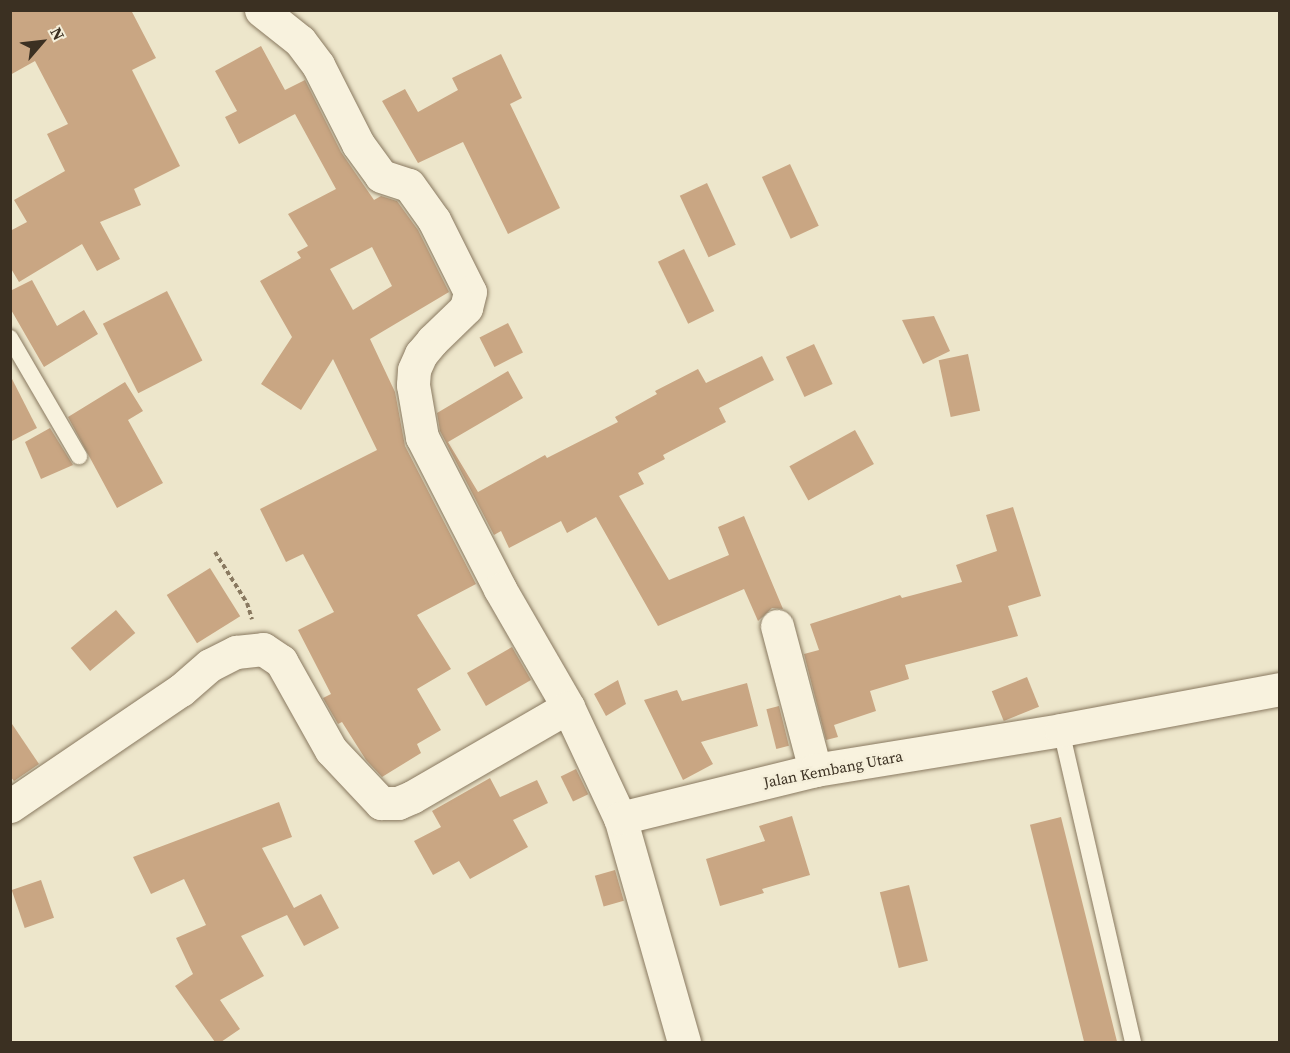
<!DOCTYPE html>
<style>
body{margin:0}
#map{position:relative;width:1290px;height:1053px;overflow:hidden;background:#ede6cb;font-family:"Source Serif 4",serif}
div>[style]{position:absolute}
.building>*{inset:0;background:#c9a683;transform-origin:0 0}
.path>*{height:4px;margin-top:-2px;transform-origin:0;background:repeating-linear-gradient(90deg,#897960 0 4.5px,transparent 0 7.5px)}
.roads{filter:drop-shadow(0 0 2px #897960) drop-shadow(0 0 2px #897960)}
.service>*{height:16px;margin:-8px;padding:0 8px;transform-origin:8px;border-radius:8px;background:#f8f2de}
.minor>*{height:33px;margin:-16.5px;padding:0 16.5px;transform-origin:16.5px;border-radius:16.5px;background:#f8f2de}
span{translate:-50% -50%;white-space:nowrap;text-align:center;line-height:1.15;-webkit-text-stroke:5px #f5efda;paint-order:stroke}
.street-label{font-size:15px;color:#3b3022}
.frame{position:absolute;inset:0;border:12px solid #3b3022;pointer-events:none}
.north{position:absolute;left:12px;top:12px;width:60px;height:60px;-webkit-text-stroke:4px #f5efda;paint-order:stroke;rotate:62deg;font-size:16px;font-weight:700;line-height:24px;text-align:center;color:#3b3022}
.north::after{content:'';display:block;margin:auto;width:21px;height:27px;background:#3b3022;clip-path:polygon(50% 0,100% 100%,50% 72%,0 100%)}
</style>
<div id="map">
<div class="building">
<i style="clip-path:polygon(10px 10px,131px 10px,156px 58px,132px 70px,180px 166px,134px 189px,141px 205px,100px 222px,120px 259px,97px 271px,82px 244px,19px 282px,10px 267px,10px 231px,27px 222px,14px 200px,65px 171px,47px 134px,68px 124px,35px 61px,10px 75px)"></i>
<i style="clip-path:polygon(evenodd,261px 46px,285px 90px,305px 80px,341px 152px,374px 200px,381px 196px,397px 201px,418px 230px,449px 292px,370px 339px,395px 392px,405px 446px,476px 584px,417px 615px,451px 669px,417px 689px,441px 730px,417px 744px,421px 753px,382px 777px,366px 760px,342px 722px,338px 724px,323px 698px,331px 694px,298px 630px,334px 612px,303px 554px,286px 562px,260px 509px,377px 450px,333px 359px,301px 410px,261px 384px,292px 337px,260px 281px,301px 258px,297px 252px,308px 246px,288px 214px,336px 189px,295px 114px,239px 144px,225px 117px,237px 111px,215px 71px,261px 46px,372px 247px,392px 286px,353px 310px,330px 269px,372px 247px)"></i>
<i style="clip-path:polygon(501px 54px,522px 98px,510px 104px,560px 208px,508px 234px,463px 142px,418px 163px,382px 101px,405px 89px,418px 112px,458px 90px,452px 78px)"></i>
<i style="left:790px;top:164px;width:68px;height:31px;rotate:65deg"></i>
<i style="left:707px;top:183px;width:68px;height:30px;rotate:65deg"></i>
<i style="left:684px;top:249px;width:69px;height:29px;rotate:64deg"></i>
<i style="clip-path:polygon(32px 280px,57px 326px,84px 310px,98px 334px,44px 367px,10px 308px,10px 291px)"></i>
<i style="left:167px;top:291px;width:78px;height:72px;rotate:63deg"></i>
<i style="clip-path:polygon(934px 316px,950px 351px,923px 364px,902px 320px)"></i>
<i style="left:508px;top:323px;width:33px;height:32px;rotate:63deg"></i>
<i style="left:814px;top:344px;width:44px;height:31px;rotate:65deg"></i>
<i style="left:968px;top:354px;width:58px;height:30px;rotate:78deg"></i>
<i style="clip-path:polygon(762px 356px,774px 380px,719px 408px,726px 422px,663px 455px,665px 459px,638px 473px,644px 484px,619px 496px,669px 580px,729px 555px,718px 527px,744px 516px,783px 609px,772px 608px,758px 621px,744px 589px,658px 626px,596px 517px,567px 533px,561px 521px,509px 548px,501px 531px,494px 535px,440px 431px,437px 413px,508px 371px,523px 398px,448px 442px,478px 492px,545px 455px,547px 458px,618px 422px,615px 417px,657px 394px,655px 391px,698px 369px,706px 383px)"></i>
<i style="clip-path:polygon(10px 375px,37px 428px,10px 442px)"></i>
<i style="clip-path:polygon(125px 382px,143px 411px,128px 420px,163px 483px,117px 508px,68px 417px)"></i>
<i style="clip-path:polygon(50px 428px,73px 465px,41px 479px,25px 442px)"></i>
<i style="left:855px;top:430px;width:39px;height:75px;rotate:61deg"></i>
<i style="clip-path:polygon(1013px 507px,1041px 596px,1008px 606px,1018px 636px,905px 665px,909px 679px,870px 691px,876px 711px,834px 725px,838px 737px,826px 740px,804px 654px,819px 650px,810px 624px,900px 595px,902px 598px,962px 582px,956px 565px,997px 551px,986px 515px)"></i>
<i style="left:210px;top:568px;width:57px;height:51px;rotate:58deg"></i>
<i style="left:116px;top:610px;width:30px;height:59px;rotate:50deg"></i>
<i style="left:512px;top:647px;width:38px;height:52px;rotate:60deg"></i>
<i style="left:1027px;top:677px;width:32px;height:38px;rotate:68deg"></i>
<i style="clip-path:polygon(618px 680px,626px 704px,606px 716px,594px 694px)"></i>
<i style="clip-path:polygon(747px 683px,758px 726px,701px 742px,713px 764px,683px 780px,644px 700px,677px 690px,682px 701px)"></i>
<i style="left:779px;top:706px;width:41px;height:13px;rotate:76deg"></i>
<i style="clip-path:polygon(10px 721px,39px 764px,14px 781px,10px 776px)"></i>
<i style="left:576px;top:769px;width:28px;height:17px;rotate:64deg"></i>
<i style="clip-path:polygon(490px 778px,500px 797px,537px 780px,548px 803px,513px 820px,528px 847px,470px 879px,459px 861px,433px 875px,414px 841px,441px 827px,432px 811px)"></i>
<i style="clip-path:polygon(279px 802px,292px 837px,262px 848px,294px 908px,321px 894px,339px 928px,304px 946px,287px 915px,241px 936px,264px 976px,220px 1000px,240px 1029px,221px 1042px,215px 1042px,175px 986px,193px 974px,176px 938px,206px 925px,184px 879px,151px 894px,133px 857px)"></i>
<i style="clip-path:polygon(792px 816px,810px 875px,762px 889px,764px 893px,720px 906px,706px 859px,765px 841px,759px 826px)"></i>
<i style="left:1061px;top:817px;width:232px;height:32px;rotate:76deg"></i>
<i style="left:615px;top:870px;width:32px;height:21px;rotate:74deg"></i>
<i style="left:41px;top:880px;width:40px;height:31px;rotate:71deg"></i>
<i style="left:909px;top:885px;width:78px;height:30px;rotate:76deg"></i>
</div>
<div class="path">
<i style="left:215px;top:552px;width:60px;rotate:57.9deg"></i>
<i style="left:247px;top:603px;width:17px;rotate:73deg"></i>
</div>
<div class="roads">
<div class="service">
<i style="left:10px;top:338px;width:137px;rotate:59.7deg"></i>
<i style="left:1061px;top:730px;width:320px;rotate:77deg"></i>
</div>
<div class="minor">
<i style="left:261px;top:10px;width:50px;rotate:38.5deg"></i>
<i style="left:300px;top:41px;width:30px;rotate:53deg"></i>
<i style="left:318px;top:65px;width:89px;rotate:63.1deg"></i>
<i style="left:358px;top:144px;width:39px;rotate:54deg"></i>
<i style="left:381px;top:176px;width:29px;rotate:18deg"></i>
<i style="left:409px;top:185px;width:43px;rotate:54.5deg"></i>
<i style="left:434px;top:220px;width:80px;rotate:63.4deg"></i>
<i style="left:470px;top:292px;width:16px;rotate:104deg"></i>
<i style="left:466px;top:308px;width:47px;rotate:135.9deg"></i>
<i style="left:432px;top:341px;width:17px;rotate:130deg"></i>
<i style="left:421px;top:354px;width:17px;rotate:114deg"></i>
<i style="left:414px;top:370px;width:15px;rotate:94deg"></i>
<i style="left:413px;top:385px;width:53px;rotate:80.2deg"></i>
<i style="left:422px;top:437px;width:171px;rotate:62.8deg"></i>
<i style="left:500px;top:589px;width:136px;rotate:60deg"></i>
<i style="left:777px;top:626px;width:149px;rotate:75.2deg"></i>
<i style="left:10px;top:806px;width:207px;rotate:-34.2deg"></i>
<i style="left:181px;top:690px;width:38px;rotate:-41deg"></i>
<i style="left:210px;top:665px;width:29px;rotate:-27deg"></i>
<i style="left:236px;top:652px;width:27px;rotate:-6deg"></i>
<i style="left:263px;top:649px;width:22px;rotate:34deg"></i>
<i style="left:281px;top:661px;width:102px;rotate:60.7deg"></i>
<i style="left:331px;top:750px;width:73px;rotate:46.7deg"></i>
<i style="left:381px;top:803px;width:17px"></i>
<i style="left:398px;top:803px;width:15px;rotate:-23deg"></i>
<i style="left:412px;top:797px;width:180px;rotate:-30deg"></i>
<i style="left:568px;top:707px;width:123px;rotate:64.9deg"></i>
<i style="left:684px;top:1042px;width:233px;rotate:-105.9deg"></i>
<i style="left:620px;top:818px;width:201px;rotate:-13.8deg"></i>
<i style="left:815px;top:770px;width:249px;rotate:-9.2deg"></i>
<i style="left:1061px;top:730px;width:223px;rotate:-10.6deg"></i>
</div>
</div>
<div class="street-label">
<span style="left:833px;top:769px;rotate:-11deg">Jalan Kembang Utara</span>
</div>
<div class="frame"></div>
<div class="north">N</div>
</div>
